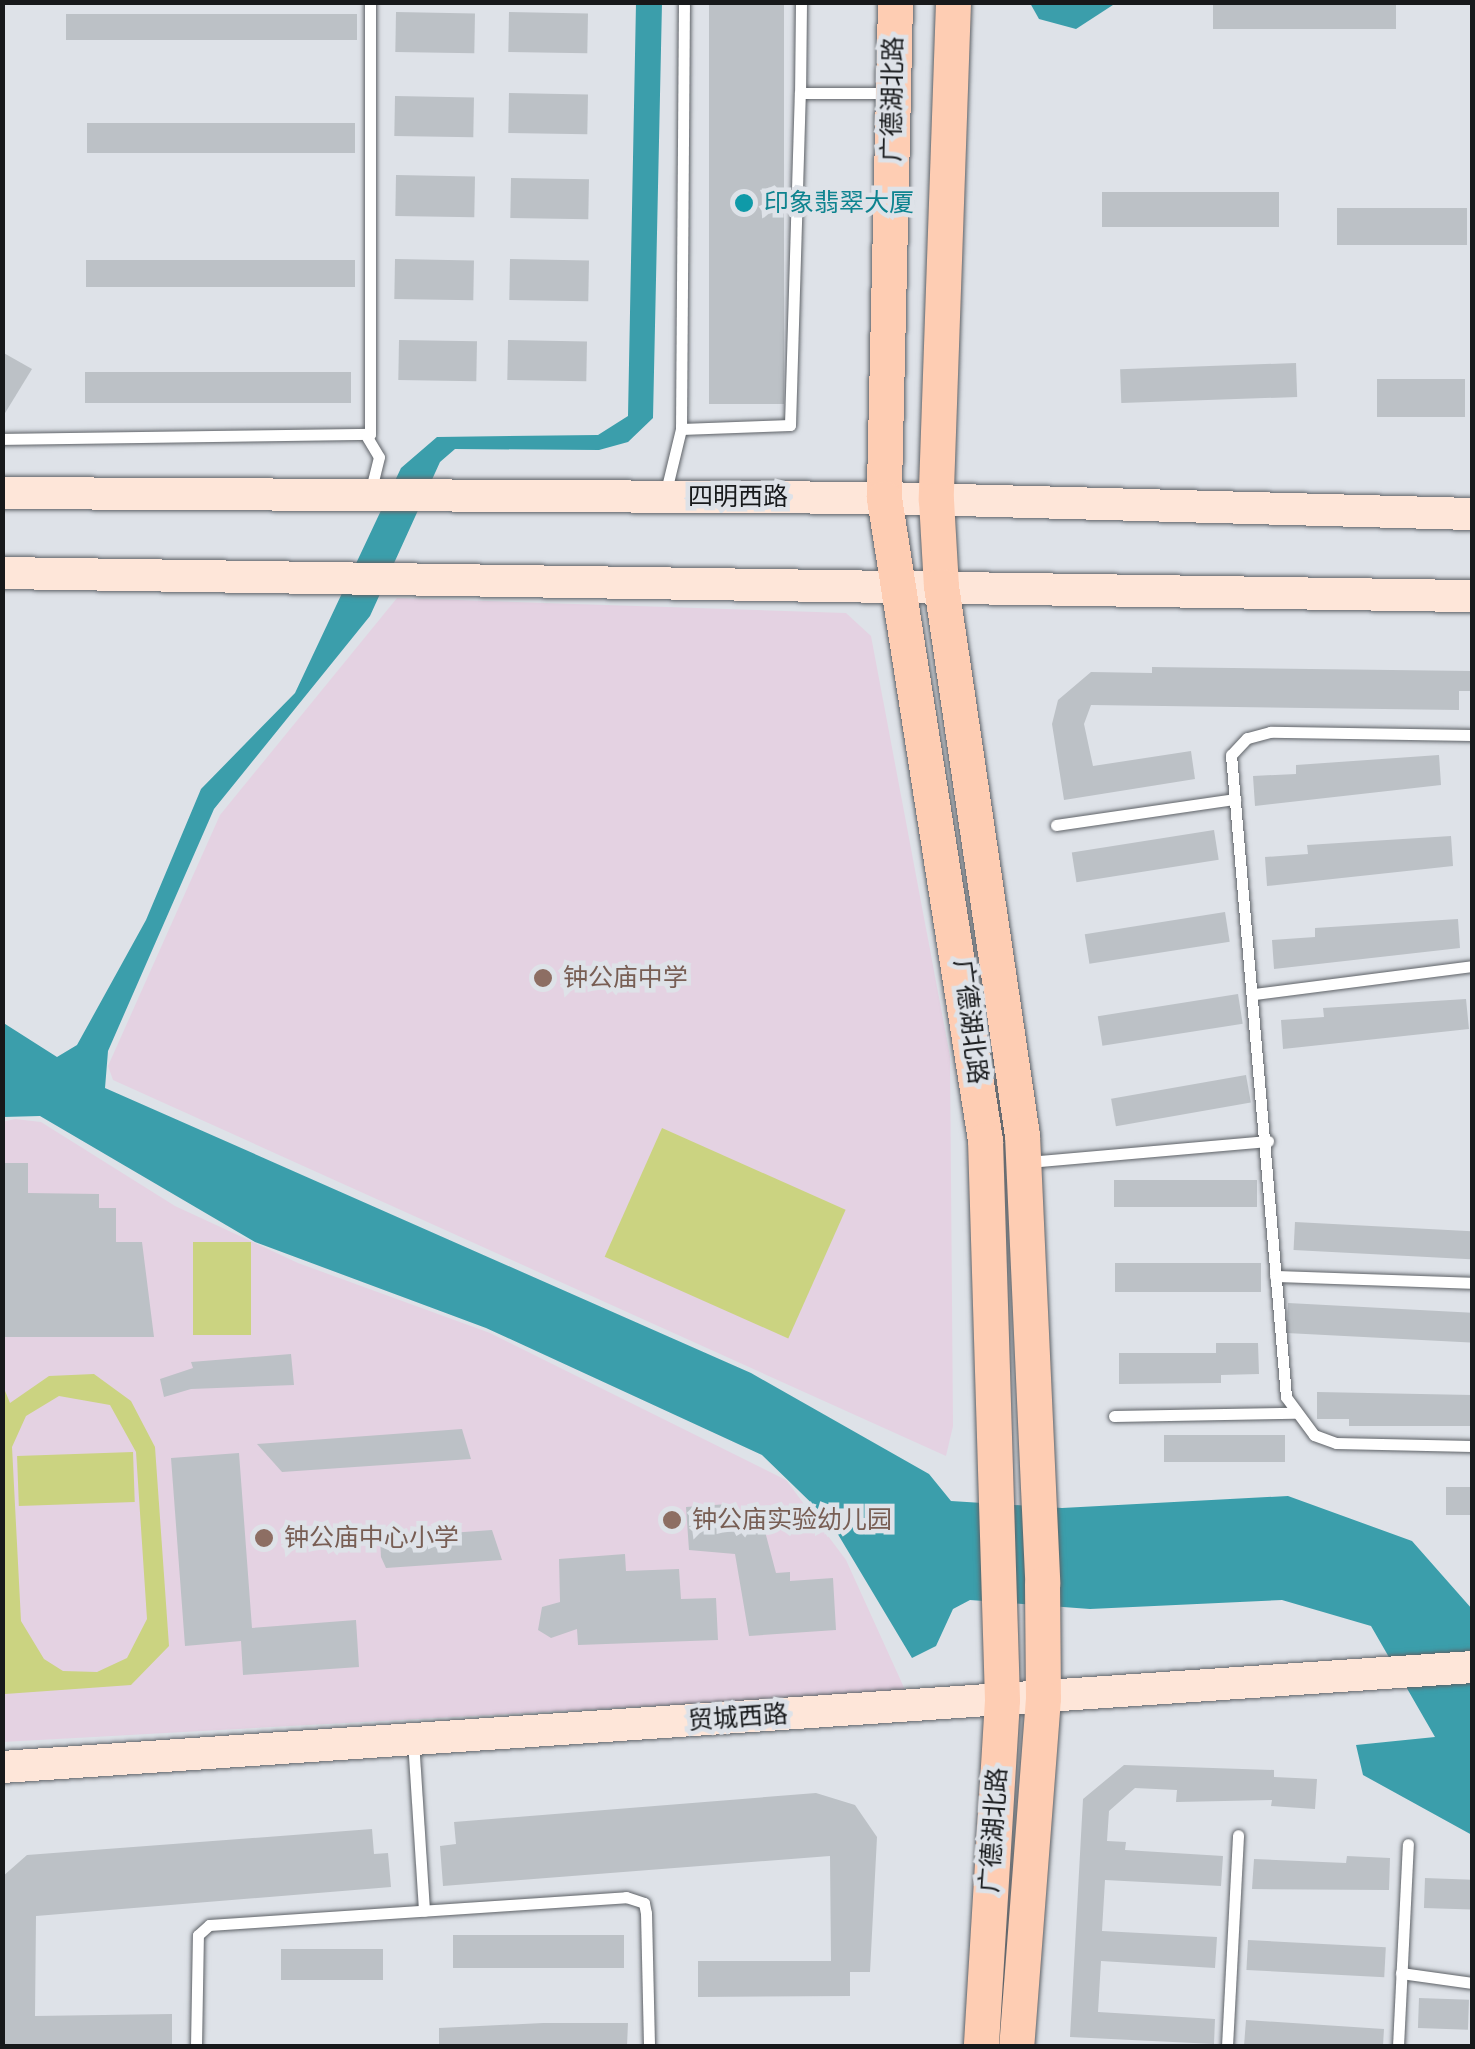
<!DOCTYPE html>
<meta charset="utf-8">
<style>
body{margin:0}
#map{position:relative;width:1475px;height:2049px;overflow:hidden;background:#dee2e8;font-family:"Fira Sans Condensed","Noto Sans SC",sans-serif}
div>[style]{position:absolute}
.industrial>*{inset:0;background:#e4d2e2}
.green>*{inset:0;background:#cbd381;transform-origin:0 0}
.water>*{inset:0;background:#3b9eab}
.building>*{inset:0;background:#bcc1c6;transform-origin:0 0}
.roads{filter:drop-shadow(0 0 2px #5e6267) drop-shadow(0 0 2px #5e6267)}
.lane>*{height:11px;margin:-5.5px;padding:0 5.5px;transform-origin:5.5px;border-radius:5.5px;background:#fff}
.secondary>*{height:32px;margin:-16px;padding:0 16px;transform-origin:16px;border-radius:16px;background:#fee6d9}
.primary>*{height:35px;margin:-17.5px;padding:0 17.5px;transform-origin:17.5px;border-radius:17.5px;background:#fecdb3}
.dots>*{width:28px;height:28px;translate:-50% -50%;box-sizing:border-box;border:5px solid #dee2e8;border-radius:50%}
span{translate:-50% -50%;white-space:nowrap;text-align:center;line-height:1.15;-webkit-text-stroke:9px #dee2e8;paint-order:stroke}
.street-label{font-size:25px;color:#17191b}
.culture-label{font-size:25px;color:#0d838f}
.left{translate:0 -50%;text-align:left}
.education-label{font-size:25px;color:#785e54}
.frame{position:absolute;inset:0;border:5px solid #17191b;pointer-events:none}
</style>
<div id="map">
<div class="industrial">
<i style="clip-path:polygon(397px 598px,846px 613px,871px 636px,950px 1056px,953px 1426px,946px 1456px,113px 1080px,108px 1066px,220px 815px)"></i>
<i style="clip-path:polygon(15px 1119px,41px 1122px,175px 1206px,298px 1263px,490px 1333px,786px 1480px,846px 1560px,906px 1692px,3px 1742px,2px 1122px)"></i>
</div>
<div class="green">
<i style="left:662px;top:1128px;width:201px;height:141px;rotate:24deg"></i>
<i style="left:193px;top:1242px;width:58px;height:93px"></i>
<i style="clip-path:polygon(evenodd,94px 1374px,131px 1401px,155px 1447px,169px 1646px,131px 1685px,5px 1694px,3px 1386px,10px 1403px,49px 1376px,94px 1374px,59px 1396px,110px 1405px,136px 1452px,147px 1619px,127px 1658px,97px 1672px,63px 1671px,44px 1659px,21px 1621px,12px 1447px,26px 1416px,59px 1396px)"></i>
<i style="left:133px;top:1452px;width:50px;height:116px;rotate:88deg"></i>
</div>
<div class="water">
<i style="clip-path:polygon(636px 3px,662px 3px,653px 418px,628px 442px,599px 450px,455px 449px,440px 462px,370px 616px,214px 809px,108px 1051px,105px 1088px,751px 1373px,929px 1474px,951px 1501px,1062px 1508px,1288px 1496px,1412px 1541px,1472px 1609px,1472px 1835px,1363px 1775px,1356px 1745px,1435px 1737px,1371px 1626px,1282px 1600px,1090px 1609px,970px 1600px,953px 1609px,936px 1646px,912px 1658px,830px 1521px,762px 1455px,486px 1328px,255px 1242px,40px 1116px,3px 1117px,2px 1022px,57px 1057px,77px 1045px,146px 920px,201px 789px,295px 693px,401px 468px,437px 437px,598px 435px,628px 416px)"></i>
<i style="clip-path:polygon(1030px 3px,1116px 3px,1076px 29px,1039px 19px)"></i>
</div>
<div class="building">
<i style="left:709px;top:2px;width:75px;height:402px"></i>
<i style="left:1213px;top:2px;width:183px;height:27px"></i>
<i style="left:396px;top:12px;width:79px;height:40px;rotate:1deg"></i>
<i style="left:509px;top:12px;width:79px;height:40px;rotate:1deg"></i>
<i style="left:357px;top:14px;width:26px;height:291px;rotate:90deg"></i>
<i style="left:509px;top:93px;width:79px;height:40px;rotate:1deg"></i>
<i style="left:395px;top:96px;width:79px;height:40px;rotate:1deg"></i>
<i style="left:87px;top:123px;width:268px;height:30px"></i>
<i style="left:396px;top:175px;width:79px;height:41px;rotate:1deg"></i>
<i style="left:511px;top:178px;width:78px;height:40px;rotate:1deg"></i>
<i style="left:1279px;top:192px;width:35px;height:177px;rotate:90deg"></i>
<i style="left:1337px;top:208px;width:130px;height:37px"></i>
<i style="left:395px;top:259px;width:79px;height:40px;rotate:1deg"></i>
<i style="left:510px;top:259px;width:79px;height:41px;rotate:1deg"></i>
<i style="left:86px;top:260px;width:269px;height:27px"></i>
<i style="left:399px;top:340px;width:78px;height:40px;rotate:1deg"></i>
<i style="left:508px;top:340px;width:79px;height:40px;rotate:1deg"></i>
<i style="clip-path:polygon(2px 352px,32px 369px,2px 418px)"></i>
<i style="left:1296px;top:363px;width:34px;height:176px;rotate:88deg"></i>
<i style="left:85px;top:372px;width:266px;height:31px"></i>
<i style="left:1377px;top:379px;width:88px;height:38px"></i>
<i style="clip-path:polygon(1152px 667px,1472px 671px,1472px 691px,1459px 691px,1459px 710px,1091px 705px,1084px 724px,1093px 766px,1191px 751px,1195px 779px,1064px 800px,1052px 724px,1058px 700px,1091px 672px,1152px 673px)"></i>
<i style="clip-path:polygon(1439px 755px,1441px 785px,1255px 806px,1253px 776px,1296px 774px,1296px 765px)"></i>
<i style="left:1214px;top:830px;width:30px;height:144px;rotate:81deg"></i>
<i style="clip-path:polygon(1451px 836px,1453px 866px,1267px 886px,1265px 857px,1308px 854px,1307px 845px)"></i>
<i style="left:1225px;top:912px;width:30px;height:142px;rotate:81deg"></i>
<i style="clip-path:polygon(1458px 919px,1460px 948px,1274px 969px,1272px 940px,1315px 937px,1315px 928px)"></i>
<i style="left:1238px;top:994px;width:30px;height:142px;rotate:81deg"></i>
<i style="clip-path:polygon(1466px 999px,1469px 1029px,1283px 1049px,1281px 1020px,1324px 1017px,1323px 1008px)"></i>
<i style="left:1246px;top:1075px;width:28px;height:137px;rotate:80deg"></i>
<i style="clip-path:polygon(2px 1163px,28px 1163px,28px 1193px,99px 1194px,99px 1208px,116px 1208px,116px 1242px,142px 1242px,154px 1337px,2px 1337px)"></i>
<i style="left:1257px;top:1180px;width:27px;height:143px;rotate:90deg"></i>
<i style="left:1295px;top:1222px;width:177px;height:28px;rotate:3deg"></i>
<i style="left:1261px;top:1263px;width:29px;height:146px;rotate:90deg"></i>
<i style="left:1288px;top:1303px;width:184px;height:30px;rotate:3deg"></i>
<i style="clip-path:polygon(1216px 1343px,1258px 1343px,1259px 1374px,1221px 1375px,1221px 1383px,1119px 1384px,1119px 1353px,1216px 1353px)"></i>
<i style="clip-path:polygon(291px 1354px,294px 1385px,191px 1389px,164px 1397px,160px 1379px,193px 1368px,191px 1362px)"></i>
<i style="clip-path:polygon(1317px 1392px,1472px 1395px,1472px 1426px,1349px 1426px,1349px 1419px,1317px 1419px)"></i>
<i style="clip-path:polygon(462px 1429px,471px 1459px,282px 1472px,257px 1444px)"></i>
<i style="left:1285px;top:1435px;width:27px;height:121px;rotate:90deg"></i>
<i style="clip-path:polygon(239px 1453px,252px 1628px,356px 1620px,359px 1667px,243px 1675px,241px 1641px,185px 1646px,171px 1458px)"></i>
<i style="left:1446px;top:1487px;width:26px;height:28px"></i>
<i style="clip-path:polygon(728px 1504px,729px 1522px,762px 1520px,776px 1573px,790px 1572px,790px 1581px,833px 1578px,836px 1630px,749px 1636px,735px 1554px,689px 1550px,686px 1507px)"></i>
<i style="clip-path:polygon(492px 1530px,502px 1560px,386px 1568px,381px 1557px,380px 1538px)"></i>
<i style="clip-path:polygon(625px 1554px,626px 1571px,679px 1569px,681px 1599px,716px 1598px,718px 1640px,578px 1645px,577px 1629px,551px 1638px,538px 1630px,542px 1607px,560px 1602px,559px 1559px)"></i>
<i style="clip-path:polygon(1124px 1765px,1274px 1770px,1274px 1777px,1317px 1779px,1315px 1809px,1271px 1806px,1272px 1800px,1176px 1802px,1177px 1790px,1135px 1788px,1109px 1811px,1107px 1841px,1126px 1842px,1125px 1850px,1223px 1856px,1221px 1886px,1105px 1880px,1102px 1931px,1217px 1937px,1215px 1968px,1101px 1961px,1098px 2012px,1215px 2019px,1214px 2044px,1070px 2037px,1083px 1799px)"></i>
<i style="clip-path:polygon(816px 1793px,855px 1805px,877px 1837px,870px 1972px,850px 1972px,850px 1996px,698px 1997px,698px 1961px,831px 1961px,830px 1856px,443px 1886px,440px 1846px,456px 1844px,454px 1822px)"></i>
<i style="clip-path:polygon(372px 1829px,374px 1854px,388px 1853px,391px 1887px,36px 1916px,35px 2016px,172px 2014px,172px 2045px,2px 2046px,2px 1877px,27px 1855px)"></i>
<i style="clip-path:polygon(1347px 1856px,1390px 1858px,1389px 1890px,1252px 1889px,1254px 1859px,1346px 1863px)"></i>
<i style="left:1425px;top:1878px;width:47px;height:30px;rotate:2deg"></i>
<i style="left:624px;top:1935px;width:33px;height:171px;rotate:90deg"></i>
<i style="left:1248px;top:1940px;width:138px;height:30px;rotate:3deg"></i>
<i style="left:281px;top:1949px;width:102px;height:31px"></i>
<i style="left:1419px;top:1998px;width:50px;height:30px;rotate:2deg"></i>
<i style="clip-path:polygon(1246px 2020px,1384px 2029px,1383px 2046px,1244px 2046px)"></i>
<i style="clip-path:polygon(543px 2023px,628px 2023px,627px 2046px,439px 2046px,439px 2028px)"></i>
</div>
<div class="roads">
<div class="lane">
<i style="left:801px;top:2px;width:91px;rotate:90.6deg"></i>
<i style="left:800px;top:93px;width:89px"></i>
<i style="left:681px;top:429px;width:109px;rotate:-2.1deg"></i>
<i style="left:790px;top:425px;width:332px;rotate:-88.3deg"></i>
<i style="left:367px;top:437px;width:23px;rotate:59deg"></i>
<i style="left:379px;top:457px;width:36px;rotate:104deg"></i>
<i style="left:2px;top:439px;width:368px;rotate:-0.8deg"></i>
<i style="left:370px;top:434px;width:432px;rotate:-90deg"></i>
<i style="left:666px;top:491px;width:64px;rotate:-76.4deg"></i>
<i style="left:681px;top:429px;width:427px;rotate:-89.6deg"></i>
<i style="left:1472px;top:735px;width:202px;rotate:-179.1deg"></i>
<i style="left:1270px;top:732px;width:24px;rotate:165deg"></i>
<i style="left:1247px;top:738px;width:23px;rotate:133deg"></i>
<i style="left:1231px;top:755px;width:644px;rotate:85.1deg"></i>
<i style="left:1286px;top:1397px;width:47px;rotate:53.6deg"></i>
<i style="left:1314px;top:1435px;width:23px;rotate:20deg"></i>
<i style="left:1336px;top:1443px;width:136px;rotate:1.3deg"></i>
<i style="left:1056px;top:825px;width:181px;rotate:-8.3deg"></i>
<i style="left:1254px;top:994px;width:220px;rotate:-7.3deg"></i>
<i style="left:1028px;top:1162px;width:241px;rotate:-5deg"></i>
<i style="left:1275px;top:1276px;width:197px;rotate:2deg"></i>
<i style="left:1114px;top:1416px;width:180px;rotate:-1deg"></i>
<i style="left:413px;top:1740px;width:171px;rotate:86.3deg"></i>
<i style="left:1401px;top:1973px;width:72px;rotate:8deg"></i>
<i style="left:196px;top:2046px;width:111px;rotate:-89deg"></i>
<i style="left:198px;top:1935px;width:15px;rotate:-42deg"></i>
<i style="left:209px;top:1925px;width:418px;rotate:-3.8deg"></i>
<i style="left:626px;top:1897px;width:19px;rotate:18deg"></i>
<i style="left:644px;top:1903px;width:10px;rotate:79deg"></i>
<i style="left:646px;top:1913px;width:133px;rotate:88.7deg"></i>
<i style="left:1227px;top:2046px;width:211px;rotate:-87deg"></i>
<i style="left:1398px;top:2046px;width:202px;rotate:-87.2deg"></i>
</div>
<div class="secondary">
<i style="left:2px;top:493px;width:882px;rotate:0.32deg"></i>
<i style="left:884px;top:498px;width:588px;rotate:1.56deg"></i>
<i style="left:2px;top:573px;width:1470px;rotate:0.9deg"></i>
<i style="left:2px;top:1767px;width:1473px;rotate:-3.89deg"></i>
</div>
<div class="primary">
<i style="left:895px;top:2px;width:496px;rotate:91.3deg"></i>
<i style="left:884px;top:498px;width:650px;rotate:81.06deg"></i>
<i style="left:985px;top:1140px;width:560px;rotate:88.26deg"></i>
<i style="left:1002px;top:1700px;width:347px;rotate:93.5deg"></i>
<i style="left:953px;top:2px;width:498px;rotate:92deg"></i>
<i style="left:936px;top:500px;width:86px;rotate:86.7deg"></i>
<i style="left:941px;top:586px;width:555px;rotate:81.61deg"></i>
<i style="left:1022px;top:1135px;width:449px;rotate:87.4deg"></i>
<i style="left:1042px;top:1584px;width:114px;rotate:89.5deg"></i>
<i style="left:1043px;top:1698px;width:349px;rotate:94.4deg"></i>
</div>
</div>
<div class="dots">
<i style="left:744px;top:203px;background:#0f9aa8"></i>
<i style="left:543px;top:978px;background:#8d6e63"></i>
<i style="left:672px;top:1520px;background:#8d6e63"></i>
<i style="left:264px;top:1538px;background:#8d6e63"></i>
</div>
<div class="street-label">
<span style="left:893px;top:99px;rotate:-89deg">广德湖北路</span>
<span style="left:738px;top:497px">四明西路</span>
<span style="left:970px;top:1022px;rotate:83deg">广德湖北路</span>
<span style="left:738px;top:1718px;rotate:-4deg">贸城西路</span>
<span style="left:994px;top:1830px;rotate:-86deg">广德湖北路</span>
</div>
<div class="culture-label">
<span class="left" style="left:764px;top:203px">印象翡翠大厦</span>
</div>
<div class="education-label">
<span class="left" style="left:563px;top:978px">钟公庙中学</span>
<span class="left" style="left:692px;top:1520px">钟公庙实验幼儿园</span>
<span class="left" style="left:284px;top:1538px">钟公庙中心小学</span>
</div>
<div class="frame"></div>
</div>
